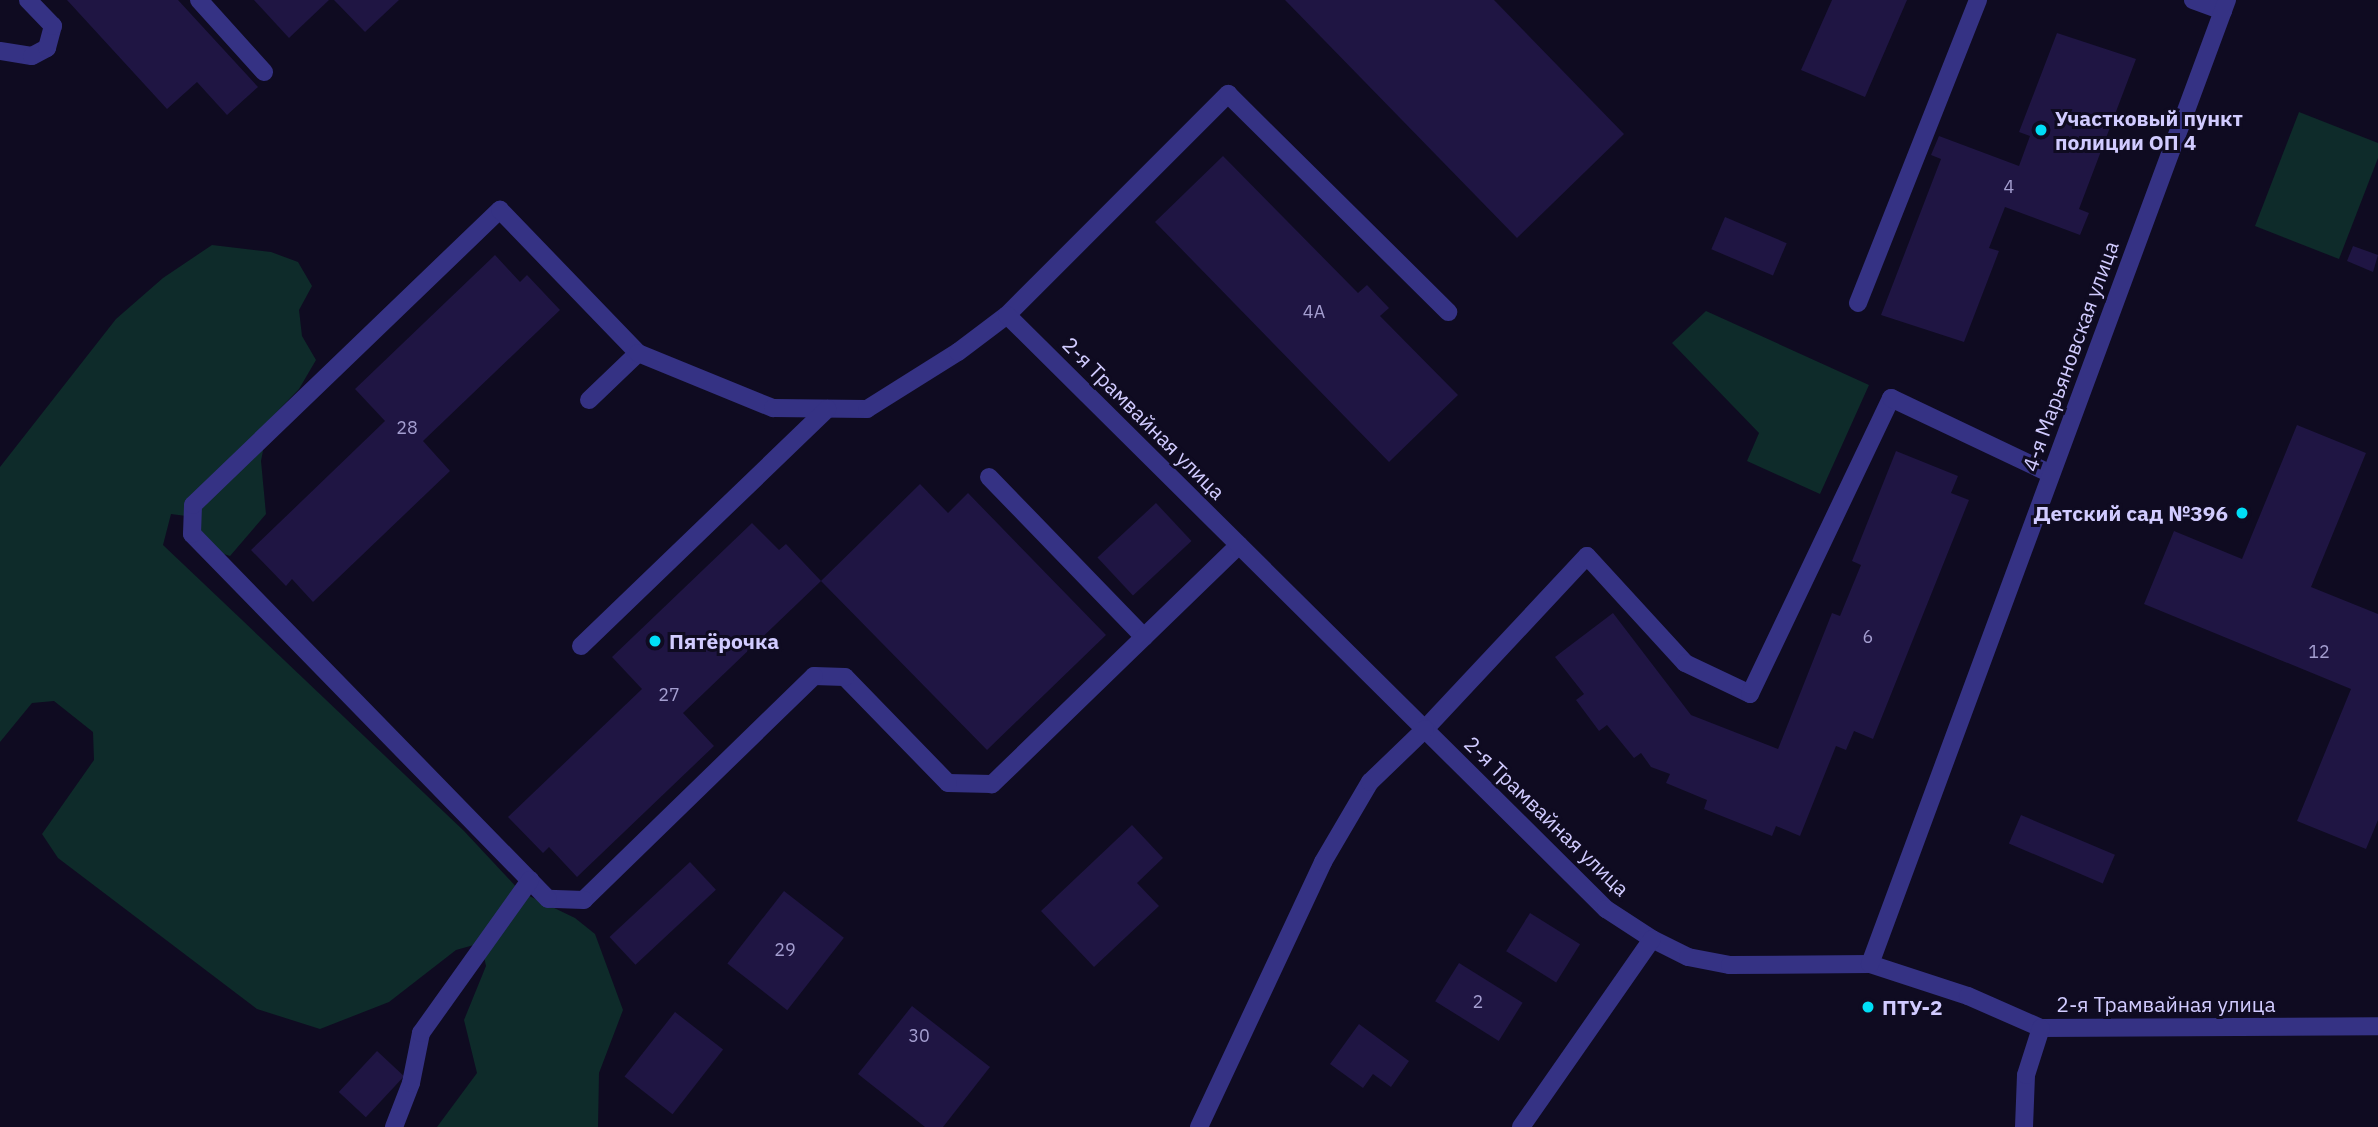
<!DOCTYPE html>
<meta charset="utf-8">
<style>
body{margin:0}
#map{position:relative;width:2378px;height:1127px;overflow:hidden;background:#0f0b21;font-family:"IBM Plex Sans",sans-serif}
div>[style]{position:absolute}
.green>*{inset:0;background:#0e2b2a}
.building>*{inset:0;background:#1f1543;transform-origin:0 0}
.service>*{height:18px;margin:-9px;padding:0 9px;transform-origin:9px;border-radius:9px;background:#353284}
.minor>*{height:18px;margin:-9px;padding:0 9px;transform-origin:9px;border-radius:9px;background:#353284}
.dots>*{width:19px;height:19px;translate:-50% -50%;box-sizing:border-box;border:4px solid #0f0b21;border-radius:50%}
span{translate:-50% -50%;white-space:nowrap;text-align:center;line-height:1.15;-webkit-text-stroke:6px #0f0b21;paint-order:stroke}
.number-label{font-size:18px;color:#a49ed0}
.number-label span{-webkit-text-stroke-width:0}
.poi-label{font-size:21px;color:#d1cbff;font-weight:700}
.left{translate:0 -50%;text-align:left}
.right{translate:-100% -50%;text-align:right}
.street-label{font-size:21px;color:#d1cbff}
</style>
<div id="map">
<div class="green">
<i style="clip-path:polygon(2299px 112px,2378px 143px,2378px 158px,2339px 259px,2255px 226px)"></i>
<i style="clip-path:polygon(212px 245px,271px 252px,298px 262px,312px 286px,299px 310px,302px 336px,316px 360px,299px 389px,269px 420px,261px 461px,266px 514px,230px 556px,208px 549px,194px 517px,171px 514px,163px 545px,464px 831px,521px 892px,575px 918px,595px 934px,623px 1010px,599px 1073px,598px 1127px,437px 1127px,477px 1073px,464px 1020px,486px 966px,481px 943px,456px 950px,389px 1002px,320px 1029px,257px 1009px,58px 858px,42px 834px,94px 760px,93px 732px,54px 701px,32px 703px,0 742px,0 467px,116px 319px,163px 278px)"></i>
<i style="clip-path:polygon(1706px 311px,1869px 385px,1820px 494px,1747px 461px,1759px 433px,1672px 343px)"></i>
</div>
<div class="building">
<i style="clip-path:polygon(67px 0,178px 0,258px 87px,227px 115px,197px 82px,167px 109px)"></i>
<i style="clip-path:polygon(254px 0,329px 0,289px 38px)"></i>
<i style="clip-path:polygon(334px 0,399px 0,365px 32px)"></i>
<i style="clip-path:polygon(1285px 0,1494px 0,1624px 134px,1517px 238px)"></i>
<i style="clip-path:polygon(1832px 0,1907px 0,1865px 97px,1801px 70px)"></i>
<i style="clip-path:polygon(2057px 33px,2136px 59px,2079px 209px,2089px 213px,2080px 235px,2005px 207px,1989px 248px,1999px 251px,1964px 342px,1881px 315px,1941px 159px,1931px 155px,1939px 136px,2019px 166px,2030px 136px,2019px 132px)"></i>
<i style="clip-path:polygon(1223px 156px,1358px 293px,1367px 285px,1389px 308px,1380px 316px,1458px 395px,1389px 462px,1155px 222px)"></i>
<i style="left:1725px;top:217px;width:67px;height:35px;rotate:23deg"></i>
<i style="clip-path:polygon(2353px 246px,2378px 255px,2373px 272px,2347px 261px)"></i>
<i style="clip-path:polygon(495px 255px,520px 282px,527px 275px,560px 310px,423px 441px,450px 471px,313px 602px,292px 579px,286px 586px,251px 550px,385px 421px,355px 389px)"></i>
<i style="clip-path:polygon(2297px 425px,2366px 453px,2311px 587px,2378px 614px,2378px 820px,2366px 849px,2297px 821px,2351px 689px,2144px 604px,2174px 531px,2242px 559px)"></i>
<i style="clip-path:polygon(1896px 451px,1958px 476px,1951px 493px,1969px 500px,1873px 739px,1854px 731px,1846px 750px,1836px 746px,1800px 836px,1776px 826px,1772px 836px,1704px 809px,1707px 800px,1666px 783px,1670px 774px,1651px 767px,1641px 753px,1634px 758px,1607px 725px,1599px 731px,1576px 700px,1584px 694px,1555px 657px,1613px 613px,1691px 715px,1778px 749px,1832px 613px,1840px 616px,1861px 565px,1852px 561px)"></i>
<i style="clip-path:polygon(920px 484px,948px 513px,968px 493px,1106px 635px,987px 750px,821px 581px)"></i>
<i style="left:1156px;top:503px;width:52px;height:80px;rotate:47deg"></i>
<i style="clip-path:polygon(752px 523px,779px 550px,786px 544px,821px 581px,683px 713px,714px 746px,577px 877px,549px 847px,543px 853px,508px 817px,642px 689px,612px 657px)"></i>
<i style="left:2021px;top:815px;width:102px;height:31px;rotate:23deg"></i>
<i style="clip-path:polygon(1132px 825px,1163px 858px,1137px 883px,1159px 906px,1094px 967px,1041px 911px)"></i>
<i style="left:690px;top:862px;width:38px;height:110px;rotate:47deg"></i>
<i style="left:784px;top:891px;width:76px;height:92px;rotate:38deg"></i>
<i style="left:1530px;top:913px;width:59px;height:45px;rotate:32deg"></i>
<i style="left:1459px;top:963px;width:75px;height:45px;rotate:32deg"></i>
<i style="clip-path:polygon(912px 1006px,990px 1067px,943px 1127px,925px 1127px,858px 1074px)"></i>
<i style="left:675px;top:1012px;width:61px;height:82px;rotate:38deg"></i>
<i style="clip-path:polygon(1359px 1024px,1409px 1061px,1391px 1087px,1373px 1074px,1363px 1088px,1330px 1064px)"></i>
<i style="left:377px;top:1051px;width:37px;height:56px;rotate:43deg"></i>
</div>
<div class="service">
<i style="left:199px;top:0;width:97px;rotate:47.9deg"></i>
<i style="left:2193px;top:0;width:32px;rotate:20deg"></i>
<i style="left:0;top:51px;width:32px;rotate:9deg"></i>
<i style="left:32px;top:56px;width:17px;rotate:-28deg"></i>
<i style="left:47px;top:48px;width:23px;rotate:-75deg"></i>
<i style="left:53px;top:26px;width:36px;rotate:-134deg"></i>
<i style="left:1858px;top:303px;width:326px;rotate:-68.4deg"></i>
<i style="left:589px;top:400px;width:68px;rotate:-43.8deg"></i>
<i style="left:989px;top:477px;width:223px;rotate:45.9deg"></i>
<i style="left:1239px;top:545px;width:344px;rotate:135.9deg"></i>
<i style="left:992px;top:784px;width:44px;rotate:-178.7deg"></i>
<i style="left:948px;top:783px;width:148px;rotate:-134.2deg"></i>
<i style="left:845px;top:677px;width:31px;rotate:-178deg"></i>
<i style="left:814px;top:676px;width:321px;rotate:135.8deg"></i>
<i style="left:584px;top:900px;width:36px;rotate:-178deg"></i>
<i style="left:548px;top:899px;width:510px;rotate:-134.28deg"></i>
<i style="left:192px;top:534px;width:29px;rotate:-88deg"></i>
<i style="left:193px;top:505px;width:426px;rotate:-43.9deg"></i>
<i style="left:500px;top:210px;width:199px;rotate:46deg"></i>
<i style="left:638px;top:353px;width:146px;rotate:22.2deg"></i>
<i style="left:773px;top:408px;width:94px;rotate:0.6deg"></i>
<i style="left:867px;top:409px;width:107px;rotate:-32.1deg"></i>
<i style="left:958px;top:352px;width:61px;rotate:-37.1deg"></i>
<i style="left:1007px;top:315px;width:313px;rotate:-45deg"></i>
<i style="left:1228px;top:94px;width:310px;rotate:44.7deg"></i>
<i style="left:581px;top:646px;width:342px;rotate:-43.9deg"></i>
<i style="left:1425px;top:729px;width:237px;rotate:-46.9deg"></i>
<i style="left:1587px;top:556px;width:145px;rotate:47.5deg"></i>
<i style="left:1685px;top:663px;width:72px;rotate:25.5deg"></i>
<i style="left:1750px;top:694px;width:328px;rotate:-64.5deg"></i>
<i style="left:1891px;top:398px;width:177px;rotate:25.4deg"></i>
<i style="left:394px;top:1127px;width:47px;rotate:-68.9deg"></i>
<i style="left:411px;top:1083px;width:51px;rotate:-78.7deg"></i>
<i style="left:421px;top:1033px;width:188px;rotate:-54.5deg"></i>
</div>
<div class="minor">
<i style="left:1007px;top:315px;width:844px;rotate:44.76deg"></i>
<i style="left:1606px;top:909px;width:55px;rotate:33.1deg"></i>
<i style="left:1652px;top:939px;width:40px;rotate:26.6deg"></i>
<i style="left:1688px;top:957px;width:43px;rotate:10.8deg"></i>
<i style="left:1730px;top:965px;width:140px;rotate:-0.4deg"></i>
<i style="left:1870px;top:964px;width:103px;rotate:18.1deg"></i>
<i style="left:1968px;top:996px;width:80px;rotate:23.7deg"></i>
<i style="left:2041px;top:1028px;width:337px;rotate:-0.3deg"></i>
<i style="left:1870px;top:964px;width:1028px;rotate:-69.68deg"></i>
<i style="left:1199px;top:1127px;width:293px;rotate:-64.9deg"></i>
<i style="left:1323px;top:862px;width:93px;rotate:-59.6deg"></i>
<i style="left:1370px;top:782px;width:76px;rotate:-43.9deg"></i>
<i style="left:1521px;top:1127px;width:229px;rotate:-55.1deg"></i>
<i style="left:2024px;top:1127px;width:52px;rotate:-87.8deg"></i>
<i style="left:2026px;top:1075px;width:49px;rotate:-72.3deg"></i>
</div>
<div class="dots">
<i style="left:2041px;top:130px;background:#00def6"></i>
<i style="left:2242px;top:513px;background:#00def6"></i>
<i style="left:655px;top:641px;background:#00def6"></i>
<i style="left:1868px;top:1007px;background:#00def6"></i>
</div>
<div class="number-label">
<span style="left:2009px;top:187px">4</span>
<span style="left:1314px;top:312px">4А</span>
<span style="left:407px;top:428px">28</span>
<span style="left:1868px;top:637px">6</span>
<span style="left:2319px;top:652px">12</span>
<span style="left:669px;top:695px">27</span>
<span style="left:785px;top:950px">29</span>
<span style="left:1478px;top:1002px">2</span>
<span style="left:919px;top:1036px">30</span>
</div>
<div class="poi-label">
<span class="left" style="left:2055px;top:130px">Участковый пункт<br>полиции ОП 4</span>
<span class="right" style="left:2228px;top:513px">Детский сад №396</span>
<span class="left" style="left:669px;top:641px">Пятёрочка</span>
<span class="left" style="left:1882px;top:1007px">ПТУ-2</span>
</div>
<div class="street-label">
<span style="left:2070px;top:356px;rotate:-70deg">4-я Марьяновская улица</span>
<span style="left:1144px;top:418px;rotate:45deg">2-я Трамвайная улица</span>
<span style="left:1547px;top:816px;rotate:44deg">2-я Трамвайная улица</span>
<span style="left:2166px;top:1004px">2-я Трамвайная улица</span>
</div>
</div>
